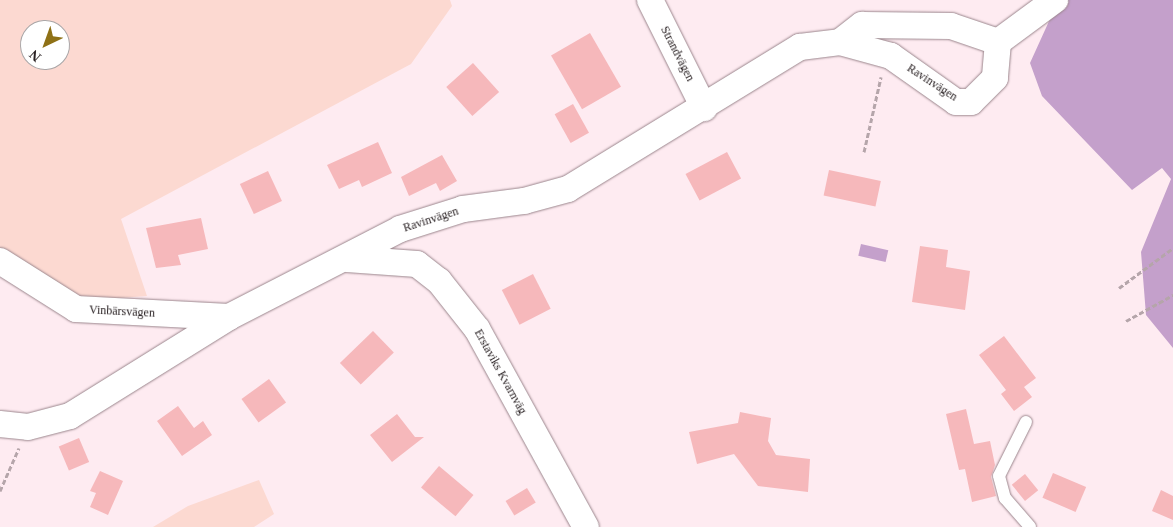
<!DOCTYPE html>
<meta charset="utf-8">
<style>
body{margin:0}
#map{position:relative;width:1173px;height:527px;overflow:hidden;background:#feebf1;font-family:Georgia,serif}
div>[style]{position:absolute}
.green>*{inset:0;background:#fcd9d1}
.water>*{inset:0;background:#c4a0cb;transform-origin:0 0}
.building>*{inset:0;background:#f6b8bb;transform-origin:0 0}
.path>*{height:3px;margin-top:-1.5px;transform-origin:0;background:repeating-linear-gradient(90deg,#b5a5aa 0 5px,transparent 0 7.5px)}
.roads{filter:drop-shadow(0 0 1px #9b868d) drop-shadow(0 0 1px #9b868d)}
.lane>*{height:12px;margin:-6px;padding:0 6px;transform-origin:6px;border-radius:6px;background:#fff}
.street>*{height:26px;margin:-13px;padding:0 13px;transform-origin:13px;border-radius:13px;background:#fff}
span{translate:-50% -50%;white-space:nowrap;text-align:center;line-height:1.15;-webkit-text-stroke:4px #fff;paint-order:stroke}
.street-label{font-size:12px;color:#292123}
.north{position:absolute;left:20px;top:20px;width:50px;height:50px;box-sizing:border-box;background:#fff;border:1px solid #a9a6a7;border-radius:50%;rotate:222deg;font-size:14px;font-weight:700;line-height:20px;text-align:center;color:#292123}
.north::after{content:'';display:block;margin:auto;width:18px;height:22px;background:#8f7116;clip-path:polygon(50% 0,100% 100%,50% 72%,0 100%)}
</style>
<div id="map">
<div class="green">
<i style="clip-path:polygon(evenodd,0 0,450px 0,452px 6px,411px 64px,121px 219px,147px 296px,80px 301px,0 249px,0 0,30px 30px,60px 30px,60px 60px,30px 60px,30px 30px)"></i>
<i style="clip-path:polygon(259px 480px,274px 514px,254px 527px,153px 527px,188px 506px)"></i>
</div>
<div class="water">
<i style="clip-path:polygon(1067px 0,1173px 0,1173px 348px,1146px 315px,1141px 252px,1171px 179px,1162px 168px,1132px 190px,1042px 96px,1030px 63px,1055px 8px)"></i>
<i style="left:861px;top:244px;width:28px;height:12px;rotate:13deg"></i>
</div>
<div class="building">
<i style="left:590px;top:33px;width:62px;height:45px;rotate:60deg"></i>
<i style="left:473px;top:63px;width:39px;height:36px;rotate:48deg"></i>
<i style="left:573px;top:104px;width:33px;height:21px;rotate:61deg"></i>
<i style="clip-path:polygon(378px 142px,392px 173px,362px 187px,359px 180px,339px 189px,327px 165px)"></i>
<i style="left:727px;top:152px;width:30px;height:47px;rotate:62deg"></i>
<i style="clip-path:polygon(442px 155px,457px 181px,440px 191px,436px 183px,409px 196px,401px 177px)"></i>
<i style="left:829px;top:170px;width:53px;height:26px;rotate:12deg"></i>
<i style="left:268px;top:171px;width:33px;height:31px;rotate:65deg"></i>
<i style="clip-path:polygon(201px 218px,208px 249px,178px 255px,181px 265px,156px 268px,146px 228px)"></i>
<i style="clip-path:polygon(920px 246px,948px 250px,946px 267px,970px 271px,965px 310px,912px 302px)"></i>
<i style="left:533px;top:274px;width:39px;height:35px;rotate:63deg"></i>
<i style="left:373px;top:331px;width:30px;height:46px;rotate:46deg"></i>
<i style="clip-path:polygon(1004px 336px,1036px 378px,1024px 387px,1032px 397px,1014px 411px,1001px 394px,1006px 390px,979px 355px)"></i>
<i style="left:269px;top:379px;width:29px;height:34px;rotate:54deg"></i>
<i style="clip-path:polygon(178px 406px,194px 428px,203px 421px,212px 435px,182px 456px,157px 421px)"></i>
<i style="clip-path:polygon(966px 409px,974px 444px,990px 441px,995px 465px,991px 477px,996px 496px,972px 502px,965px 469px,959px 470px,946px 414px)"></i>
<i style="clip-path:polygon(740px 412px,771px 418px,768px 441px,776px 455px,810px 459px,808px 492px,758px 486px,734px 454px,697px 464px,689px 432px,738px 423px)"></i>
<i style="clip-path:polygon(397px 414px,415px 437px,424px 437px,392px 462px,370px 435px)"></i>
<i style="left:79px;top:438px;width:26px;height:22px;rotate:67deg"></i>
<i style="left:439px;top:466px;width:45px;height:28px;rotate:40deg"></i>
<i style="clip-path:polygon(100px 471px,123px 481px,108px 515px,90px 507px,96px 493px,90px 491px)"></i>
<i style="left:1053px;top:473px;width:36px;height:27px;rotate:23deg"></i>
<i style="left:1025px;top:474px;width:21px;height:17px;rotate:51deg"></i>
<i style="left:527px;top:488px;width:17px;height:25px;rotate:59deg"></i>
<i style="clip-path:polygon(1161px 490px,1173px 496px,1173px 520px,1152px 511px)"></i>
</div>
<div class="path">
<i style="left:864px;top:152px;width:77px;rotate:-77.2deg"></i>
<i style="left:1119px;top:288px;width:67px;rotate:-36.5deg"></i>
<i style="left:1126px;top:321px;width:54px;rotate:-29deg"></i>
<i style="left:0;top:491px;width:47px;rotate:-66.2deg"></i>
</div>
<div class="roads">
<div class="lane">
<i style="left:1026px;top:422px;width:60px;rotate:116.6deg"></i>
<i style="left:999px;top:476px;width:23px;rotate:75deg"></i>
<i style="left:1005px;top:498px;width:38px;rotate:49deg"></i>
</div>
<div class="street">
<i style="left:650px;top:0;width:121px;rotate:63.4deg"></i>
<i style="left:998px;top:42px;width:71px;rotate:-36.4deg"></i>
<i style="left:347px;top:259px;width:70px;rotate:4.1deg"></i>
<i style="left:417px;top:264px;width:28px;rotate:38deg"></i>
<i style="left:439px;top:281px;width:61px;rotate:51.6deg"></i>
<i style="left:477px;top:329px;width:226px;rotate:61.2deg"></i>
<i style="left:0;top:261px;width:90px;rotate:32.3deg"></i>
<i style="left:76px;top:309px;width:153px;rotate:3deg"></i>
<i style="left:0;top:424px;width:28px;rotate:6deg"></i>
<i style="left:28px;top:427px;width:43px;rotate:-14.7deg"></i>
<i style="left:70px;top:416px;width:187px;rotate:-31.9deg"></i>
<i style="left:229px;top:317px;width:192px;rotate:-27.2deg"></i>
<i style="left:400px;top:229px;width:66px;rotate:-17.6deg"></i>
<i style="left:463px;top:209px;width:62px;rotate:-7.5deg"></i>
<i style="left:524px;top:201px;width:46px;rotate:-15.3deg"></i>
<i style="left:568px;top:189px;width:272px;rotate:-31.5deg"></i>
<i style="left:800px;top:47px;width:40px;rotate:-7.1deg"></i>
<i style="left:840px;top:42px;width:28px;rotate:-38deg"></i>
<i style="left:862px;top:25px;width:89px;rotate:0.6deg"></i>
<i style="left:951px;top:26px;width:50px;rotate:18.8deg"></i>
<i style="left:998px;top:42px;width:36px;rotate:95deg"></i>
<i style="left:995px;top:78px;width:34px;rotate:135deg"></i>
<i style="left:971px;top:102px;width:15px;rotate:180deg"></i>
<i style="left:956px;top:102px;width:80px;rotate:-144.7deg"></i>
<i style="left:891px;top:56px;width:53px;rotate:-164.6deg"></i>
</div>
</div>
<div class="street-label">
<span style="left:677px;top:54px;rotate:63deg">Strandvägen</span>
<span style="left:932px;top:83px;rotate:33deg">Ravinvägen</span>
<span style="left:431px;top:220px;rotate:-18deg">Ravinvägen</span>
<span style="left:122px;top:312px;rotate:3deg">Vinbärsvägen</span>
<span style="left:500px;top:372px;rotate:61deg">Erstaviks Kvarnväg</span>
</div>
<div class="north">N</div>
</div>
